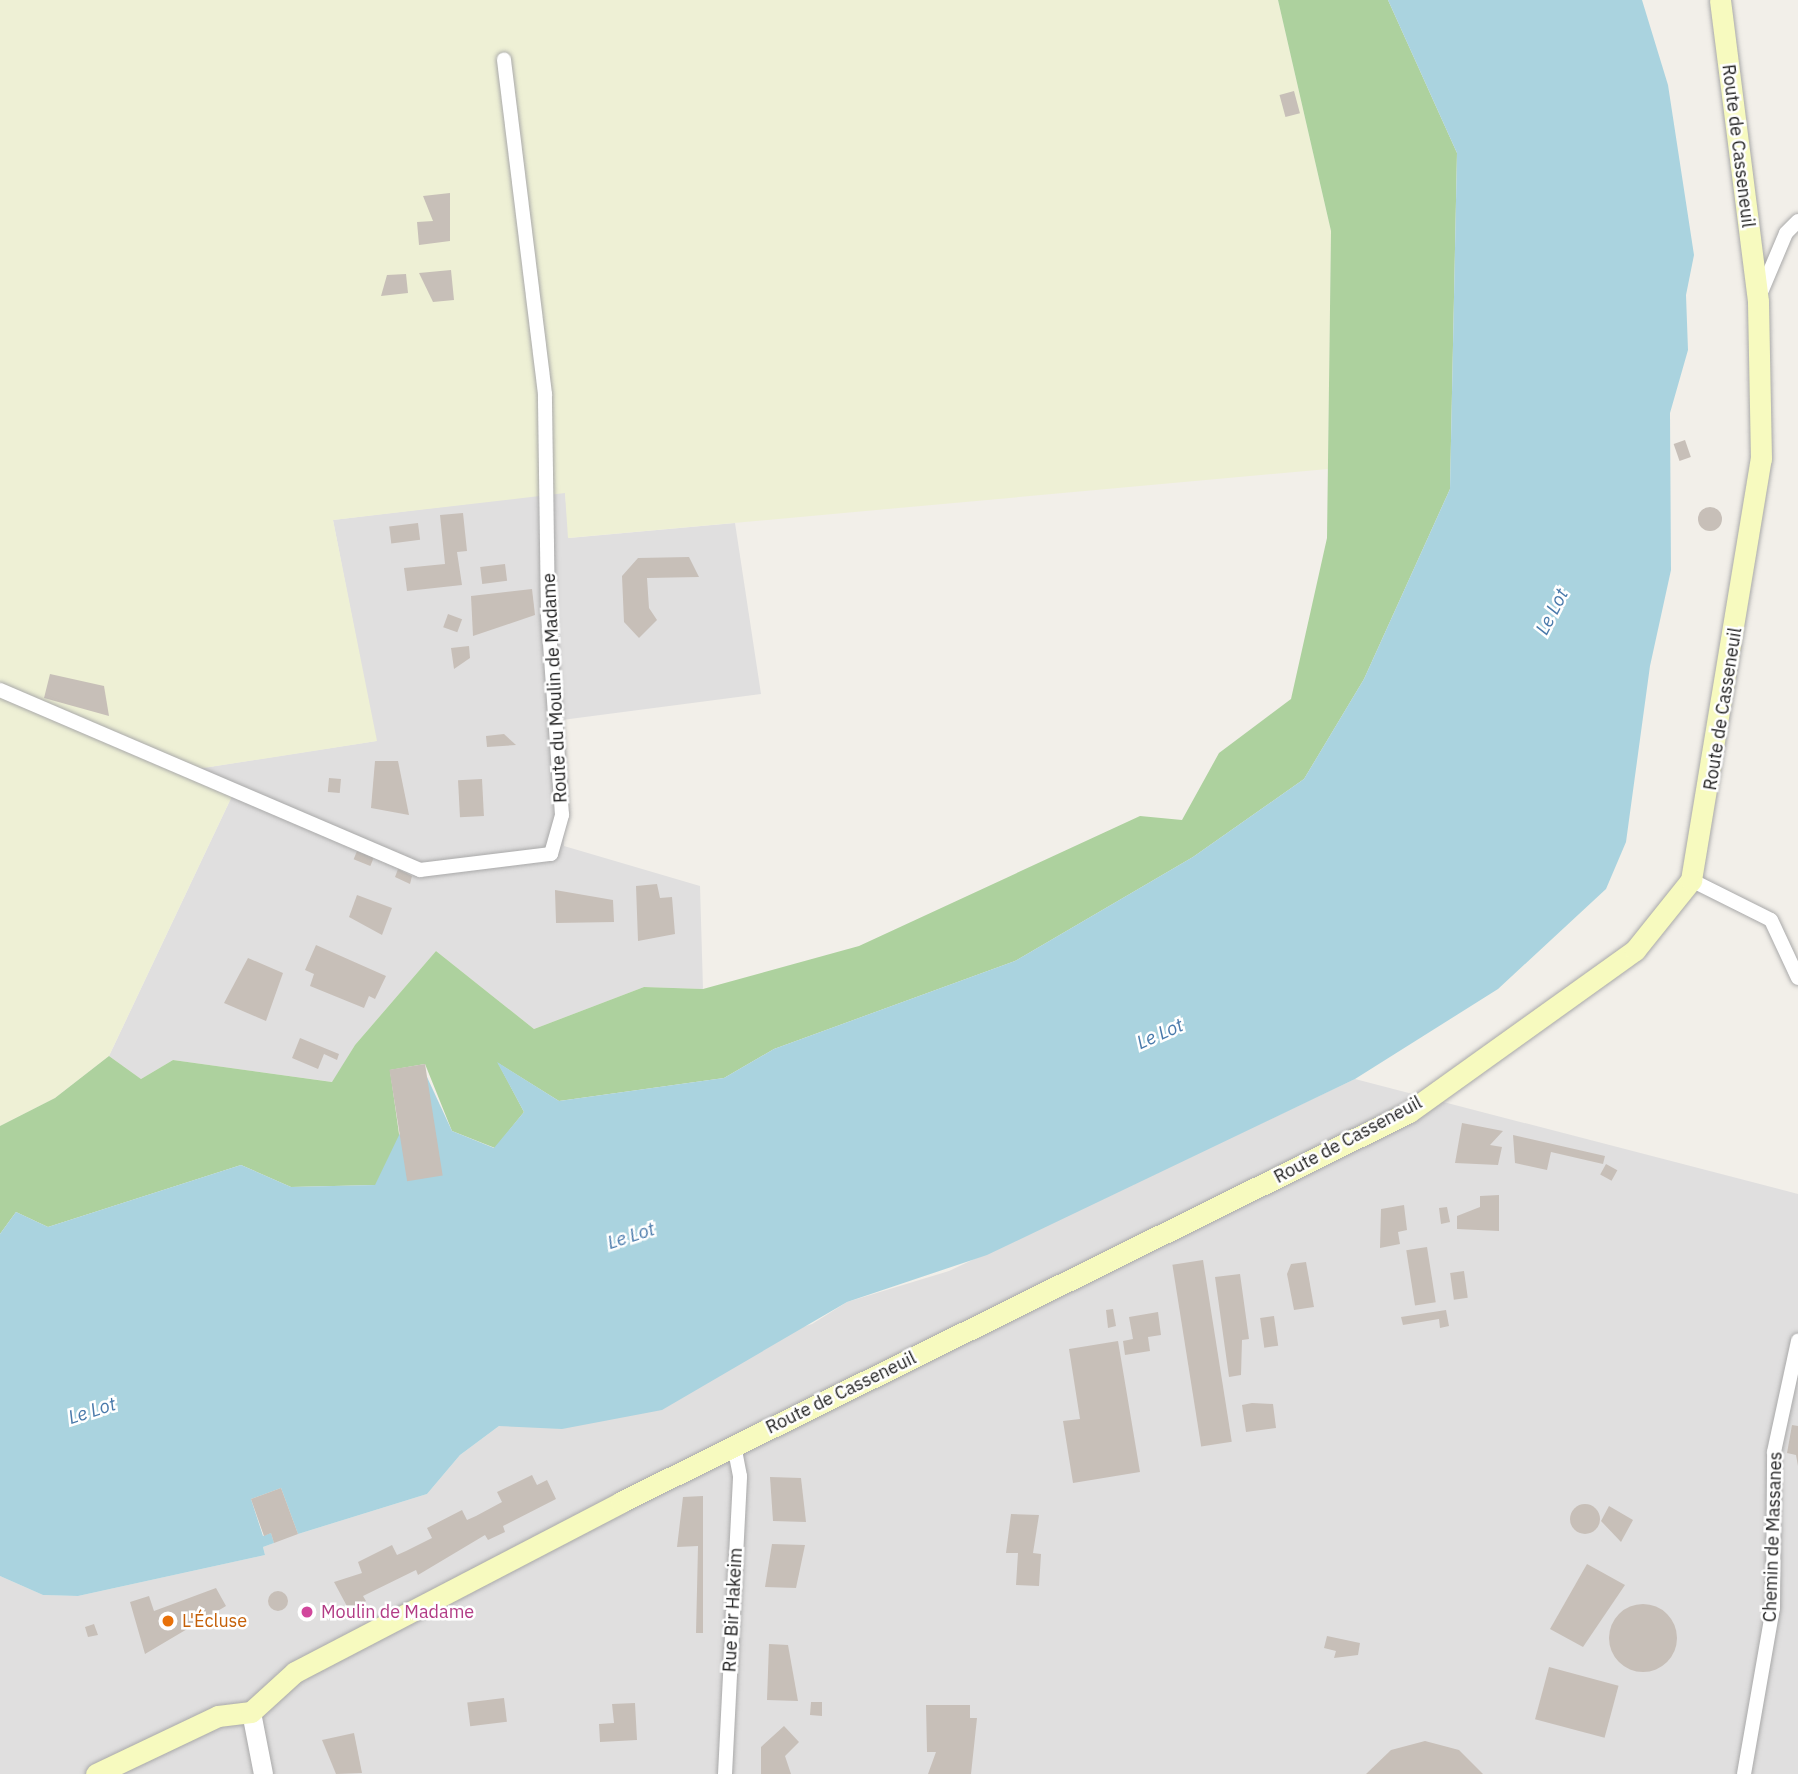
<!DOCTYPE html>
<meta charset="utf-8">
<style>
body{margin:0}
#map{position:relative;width:1798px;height:1774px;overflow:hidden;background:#f2efe9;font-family:"IBM Plex Sans",sans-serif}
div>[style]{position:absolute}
.residential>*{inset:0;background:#e0dfdf}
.farmland>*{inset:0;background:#eef0d5}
.forest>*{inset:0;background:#add19e}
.water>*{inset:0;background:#aad3df}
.building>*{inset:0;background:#c7bfb8;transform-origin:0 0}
.round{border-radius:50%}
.roads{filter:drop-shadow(0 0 2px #a9a9a9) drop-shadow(0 0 2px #a9a9a9)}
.minor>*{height:14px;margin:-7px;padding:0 7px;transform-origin:7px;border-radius:7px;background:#fff}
.tertiary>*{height:19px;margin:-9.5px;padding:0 9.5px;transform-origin:9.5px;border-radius:9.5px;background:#fff}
.secondary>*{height:21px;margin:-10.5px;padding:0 10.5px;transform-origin:10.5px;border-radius:10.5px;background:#f7fabf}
.dots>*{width:19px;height:19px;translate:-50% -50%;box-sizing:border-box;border:4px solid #fff;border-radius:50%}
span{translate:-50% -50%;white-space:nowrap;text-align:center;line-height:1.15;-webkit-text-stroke:5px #fff;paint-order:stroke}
.street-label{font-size:18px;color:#222}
.hotel-label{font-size:18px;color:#b23c85}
.left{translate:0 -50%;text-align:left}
.food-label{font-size:18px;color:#c56008}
.water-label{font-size:19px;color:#4a7aab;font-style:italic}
</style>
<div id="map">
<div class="residential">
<i style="clip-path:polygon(565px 492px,569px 538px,735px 523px,761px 694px,562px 720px,564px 846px,700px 886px,703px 989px,644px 987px,534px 1029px,436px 951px,355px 1045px,333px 1082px,173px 1060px,141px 1079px,109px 1056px,233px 794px,196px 769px,376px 741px,333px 520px)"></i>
<i style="clip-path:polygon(1355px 1079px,1798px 1194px,1798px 1774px,0 1774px,0 1576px,43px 1595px,78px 1596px,265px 1555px,263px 1547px,274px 1543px,264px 1536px,251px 1499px,281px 1488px,298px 1534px,427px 1494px,460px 1455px,499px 1426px,812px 1324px,847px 1302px,949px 1271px)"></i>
</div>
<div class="farmland">
<i style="clip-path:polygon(0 0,1278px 0,1331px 231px,1328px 469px,568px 538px,565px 493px,333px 520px,377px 741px,197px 769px,233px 794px,109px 1056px,55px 1098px,0 1126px)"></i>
</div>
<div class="forest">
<i style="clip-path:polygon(1278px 0,1388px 0,1457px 153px,1450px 489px,1364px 679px,1304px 779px,1193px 857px,1015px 961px,774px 1049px,724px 1078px,559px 1101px,498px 1063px,524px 1112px,495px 1148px,452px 1131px,425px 1064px,390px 1070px,400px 1141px,376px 1185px,291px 1187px,241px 1165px,48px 1227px,16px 1212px,0 1234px,0 1126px,55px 1098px,109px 1056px,141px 1079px,173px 1060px,332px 1082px,355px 1045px,436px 951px,534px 1029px,644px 987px,703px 989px,859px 946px,1140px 816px,1182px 820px,1219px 753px,1291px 699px,1327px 538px,1331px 231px)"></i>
</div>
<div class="water">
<i style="clip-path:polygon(1388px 0,1642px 0,1668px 85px,1694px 255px,1686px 295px,1688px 350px,1670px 413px,1671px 570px,1650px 666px,1626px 842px,1606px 889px,1498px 989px,1355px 1079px,987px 1255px,847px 1302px,662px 1410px,562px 1429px,499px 1426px,460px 1455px,427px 1494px,298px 1534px,281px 1488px,251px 1499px,263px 1536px,271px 1533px,274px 1543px,263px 1547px,265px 1555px,78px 1596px,43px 1595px,0 1576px,0 1234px,16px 1212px,48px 1227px,241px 1165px,291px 1187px,375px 1185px,427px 1077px,452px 1131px,494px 1148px,524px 1112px,497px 1062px,559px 1101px,724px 1078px,774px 1049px,1015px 961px,1193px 857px,1304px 779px,1364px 679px,1450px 489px,1457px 153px)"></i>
</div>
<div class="building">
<i style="left:1294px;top:91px;width:23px;height:15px;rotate:75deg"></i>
<i style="clip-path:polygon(450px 193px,450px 241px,419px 245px,417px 222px,433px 221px,423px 196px)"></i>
<i style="clip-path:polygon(451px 270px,454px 300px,433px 302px,419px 273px)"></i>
<i style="clip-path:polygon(406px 274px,408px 293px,381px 296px,387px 275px)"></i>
<i style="left:1685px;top:440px;width:18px;height:12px;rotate:71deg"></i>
<i class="round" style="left:1698px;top:507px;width:24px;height:24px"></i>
<i style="clip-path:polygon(463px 513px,467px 551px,457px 552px,462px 585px,407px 591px,404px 568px,445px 564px,440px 515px)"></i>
<i style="left:418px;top:523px;width:17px;height:29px;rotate:83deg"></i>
<i style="clip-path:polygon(689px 557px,699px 577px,647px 578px,649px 608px,657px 620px,639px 638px,624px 622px,622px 576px,638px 558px)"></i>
<i style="left:505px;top:564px;width:17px;height:25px;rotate:83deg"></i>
<i style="clip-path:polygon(532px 589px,535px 615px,473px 636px,471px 596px)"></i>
<i style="left:448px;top:614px;width:15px;height:14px;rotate:20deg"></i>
<i style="clip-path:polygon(469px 646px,470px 658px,454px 669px,451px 648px)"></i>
<i style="clip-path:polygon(50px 674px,104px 686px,109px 716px,44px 698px)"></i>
<i style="clip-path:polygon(504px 734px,516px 745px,487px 747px,486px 736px)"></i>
<i style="clip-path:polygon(375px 761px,398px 761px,409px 815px,371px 808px)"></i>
<i style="left:329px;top:778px;width:12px;height:14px;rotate:5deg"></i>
<i style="left:482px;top:779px;width:37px;height:24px;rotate:87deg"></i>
<i style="left:357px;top:851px;width:18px;height:9px;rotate:22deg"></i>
<i style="clip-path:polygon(398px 869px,412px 876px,410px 884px,395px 877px)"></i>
<i style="clip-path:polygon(657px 884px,660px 898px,672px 897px,675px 934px,638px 941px,636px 886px)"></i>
<i style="clip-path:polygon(555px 890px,613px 900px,614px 922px,556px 923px)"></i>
<i style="clip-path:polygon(357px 895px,392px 908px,382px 935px,349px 917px)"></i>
<i style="clip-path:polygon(316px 945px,386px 976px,375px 999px,369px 996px,364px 1008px,310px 986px,314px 974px,305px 970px)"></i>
<i style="clip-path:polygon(248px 958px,283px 973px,266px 1021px,224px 1003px)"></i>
<i style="clip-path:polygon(300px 1038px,339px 1054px,337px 1060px,324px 1054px,318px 1069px,292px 1058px)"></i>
<i style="left:425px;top:1064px;width:113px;height:36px;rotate:81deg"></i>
<i style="clip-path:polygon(1462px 1123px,1503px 1131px,1490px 1145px,1502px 1147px,1498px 1165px,1455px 1163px)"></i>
<i style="clip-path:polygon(1513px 1135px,1605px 1156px,1603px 1164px,1551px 1152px,1547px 1170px,1515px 1163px)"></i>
<i style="left:1606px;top:1164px;width:13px;height:12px;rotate:29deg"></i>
<i style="clip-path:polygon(1499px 1195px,1499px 1231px,1457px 1229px,1457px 1216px,1480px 1207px,1480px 1196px)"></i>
<i style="clip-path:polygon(1404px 1205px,1407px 1230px,1398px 1232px,1400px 1244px,1380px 1248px,1381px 1209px)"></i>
<i style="clip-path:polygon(1447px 1207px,1450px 1222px,1441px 1224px,1439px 1208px)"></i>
<i style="left:1427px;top:1247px;width:56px;height:21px;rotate:81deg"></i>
<i style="left:1203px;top:1260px;width:184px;height:31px;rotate:81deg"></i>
<i style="clip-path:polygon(1306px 1262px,1314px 1307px,1294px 1310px,1287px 1274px,1291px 1264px)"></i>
<i style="left:1464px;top:1271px;width:27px;height:14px;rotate:82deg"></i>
<i style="clip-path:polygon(1240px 1274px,1249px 1339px,1242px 1340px,1241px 1375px,1229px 1377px,1215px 1277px)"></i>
<i style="clip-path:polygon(1113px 1309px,1116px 1326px,1108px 1328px,1106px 1310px)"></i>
<i style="clip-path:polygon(1446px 1310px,1449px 1326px,1440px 1328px,1439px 1319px,1403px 1325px,1401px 1317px)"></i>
<i style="clip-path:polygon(1158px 1312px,1161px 1335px,1148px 1337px,1150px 1351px,1125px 1355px,1123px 1341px,1133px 1339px,1129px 1317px)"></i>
<i style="left:1274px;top:1316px;width:30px;height:14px;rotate:82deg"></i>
<i style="clip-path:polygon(1118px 1341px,1140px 1472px,1073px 1483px,1063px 1421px,1080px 1419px,1069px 1349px)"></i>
<i style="clip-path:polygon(1252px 1403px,1273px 1404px,1276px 1428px,1246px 1432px,1242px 1405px)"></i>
<i style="clip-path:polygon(1792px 1425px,1798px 1426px,1798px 1466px,1796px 1455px,1787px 1453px)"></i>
<i style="clip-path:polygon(532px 1475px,537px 1485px,547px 1480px,556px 1499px,503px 1526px,505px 1532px,488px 1540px,485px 1535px,418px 1575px,416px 1570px,363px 1596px,366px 1601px,349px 1610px,334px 1582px,362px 1573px,358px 1562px,392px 1545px,397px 1555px,406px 1551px,432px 1538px,427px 1528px,462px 1510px,467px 1520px,476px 1516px,502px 1502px,497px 1492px)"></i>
<i style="clip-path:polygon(770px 1477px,801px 1478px,806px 1522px,773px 1521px)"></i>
<i style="clip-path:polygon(281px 1488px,298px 1534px,274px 1543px,271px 1533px,264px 1536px,251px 1499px)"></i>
<i style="clip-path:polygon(703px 1496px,703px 1633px,696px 1633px,698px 1546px,677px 1547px,683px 1497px)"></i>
<i class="round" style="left:1570px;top:1504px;width:30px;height:30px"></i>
<i style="clip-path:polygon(1609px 1506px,1633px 1520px,1621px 1542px,1601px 1521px)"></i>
<i style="clip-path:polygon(1011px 1514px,1039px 1515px,1033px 1553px,1041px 1554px,1039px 1586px,1016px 1585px,1018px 1553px,1006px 1553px)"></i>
<i style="clip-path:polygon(772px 1544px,805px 1545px,796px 1588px,765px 1587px)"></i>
<i style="clip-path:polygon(1587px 1564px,1625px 1585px,1583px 1647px,1550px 1629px)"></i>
<i style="clip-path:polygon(216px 1588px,226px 1606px,145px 1654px,130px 1602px,149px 1596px,154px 1611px)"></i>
<i class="round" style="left:268px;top:1591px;width:20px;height:20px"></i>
<i class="round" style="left:1609px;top:1604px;width:68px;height:68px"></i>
<i style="clip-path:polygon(94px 1624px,98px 1635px,88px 1637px,85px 1627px)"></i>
<i style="clip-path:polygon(1327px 1636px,1360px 1643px,1358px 1655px,1334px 1658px,1336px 1651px,1324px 1648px)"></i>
<i style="clip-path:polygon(769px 1644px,788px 1645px,798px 1701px,767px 1700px)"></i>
<i style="left:1549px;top:1667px;width:72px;height:54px;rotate:15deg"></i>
<i style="left:504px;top:1698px;width:24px;height:37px;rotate:83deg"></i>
<i style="clip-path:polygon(811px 1702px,822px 1702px,822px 1716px,810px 1715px)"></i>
<i style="clip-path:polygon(635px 1703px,637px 1740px,600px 1742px,599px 1724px,614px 1723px,612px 1704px)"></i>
<i style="clip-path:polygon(926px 1705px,970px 1705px,970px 1718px,977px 1718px,971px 1774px,928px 1774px,936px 1752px,927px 1752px)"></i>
<i style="clip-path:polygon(784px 1726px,799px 1742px,785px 1756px,791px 1774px,761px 1774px,761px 1747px)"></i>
<i style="clip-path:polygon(354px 1733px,362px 1773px,336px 1774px,322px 1740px)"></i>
<i style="clip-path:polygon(1425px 1741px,1459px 1750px,1483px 1774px,1366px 1774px,1391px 1750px)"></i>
</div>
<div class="roads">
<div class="minor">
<i style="left:1759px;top:297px;width:69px;rotate:-67.1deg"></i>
<i style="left:1786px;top:233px;width:17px;rotate:-45deg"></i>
<i style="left:0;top:690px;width:457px;rotate:23.2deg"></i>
<i style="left:420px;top:870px;width:132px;rotate:-7deg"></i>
<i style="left:551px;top:854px;width:41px;rotate:-74.2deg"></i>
<i style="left:562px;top:815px;width:199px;rotate:-94deg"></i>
<i style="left:548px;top:616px;width:222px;rotate:-90.8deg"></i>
<i style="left:545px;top:394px;width:337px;rotate:-97deg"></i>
<i style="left:1691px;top:880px;width:89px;rotate:26.6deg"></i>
<i style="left:1771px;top:920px;width:64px;rotate:65deg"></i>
<i style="left:725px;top:1774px;width:298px;rotate:-87.1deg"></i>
<i style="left:740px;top:1476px;width:31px;rotate:-101deg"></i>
<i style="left:1744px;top:1774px;width:169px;rotate:-80.1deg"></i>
<i style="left:1773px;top:1608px;width:156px;rotate:-89.6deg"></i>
<i style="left:1774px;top:1452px;width:114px;rotate:-77.8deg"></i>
</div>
<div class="tertiary">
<i style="left:251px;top:1712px;width:63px;rotate:79deg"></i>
</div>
<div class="secondary">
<i style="left:96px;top:1774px;width:135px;rotate:-25.4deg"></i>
<i style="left:218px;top:1716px;width:33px;rotate:-7deg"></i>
<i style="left:251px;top:1712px;width:59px;rotate:-42.3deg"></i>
<i style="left:295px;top:1672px;width:368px;rotate:-27.5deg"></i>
<i style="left:621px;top:1502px;width:879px;rotate:-26.33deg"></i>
<i style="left:1409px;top:1112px;width:278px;rotate:-35.6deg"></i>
<i style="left:1635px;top:950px;width:90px;rotate:-51.3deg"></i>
<i style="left:1691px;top:880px;width:427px;rotate:-80.6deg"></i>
<i style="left:1761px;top:459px;width:158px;rotate:-91.1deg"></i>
<i style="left:1758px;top:301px;width:303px;rotate:-97.2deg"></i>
</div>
</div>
<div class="dots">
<i style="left:307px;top:1612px;background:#d1479c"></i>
<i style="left:168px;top:1621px;background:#e8710a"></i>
</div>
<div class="street-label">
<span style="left:1738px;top:146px;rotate:83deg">Route de Casseneuil</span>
<span style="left:555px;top:688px;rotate:-93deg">Route du Moulin de Madame</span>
<span style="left:1723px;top:709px;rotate:-81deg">Route de Casseneuil</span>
<span style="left:1348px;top:1140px;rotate:-28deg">Route de Casseneuil</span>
<span style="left:841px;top:1393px;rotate:-26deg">Route de Casseneuil</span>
<span style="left:1773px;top:1537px;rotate:-88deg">Chemin de Massanes</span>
<span style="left:733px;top:1610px;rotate:-87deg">Rue Bir Hakeim</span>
</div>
<div class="hotel-label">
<span class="left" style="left:321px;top:1612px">Moulin de Madame</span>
</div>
<div class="food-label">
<span class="left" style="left:182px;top:1621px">L'Écluse</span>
</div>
<div class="water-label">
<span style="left:1552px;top:612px;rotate:-63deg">Le Lot</span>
<span style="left:1160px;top:1034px;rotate:-24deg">Le Lot</span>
<span style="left:631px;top:1236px;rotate:-18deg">Le Lot</span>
<span style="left:92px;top:1411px;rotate:-18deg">Le Lot</span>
</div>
</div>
